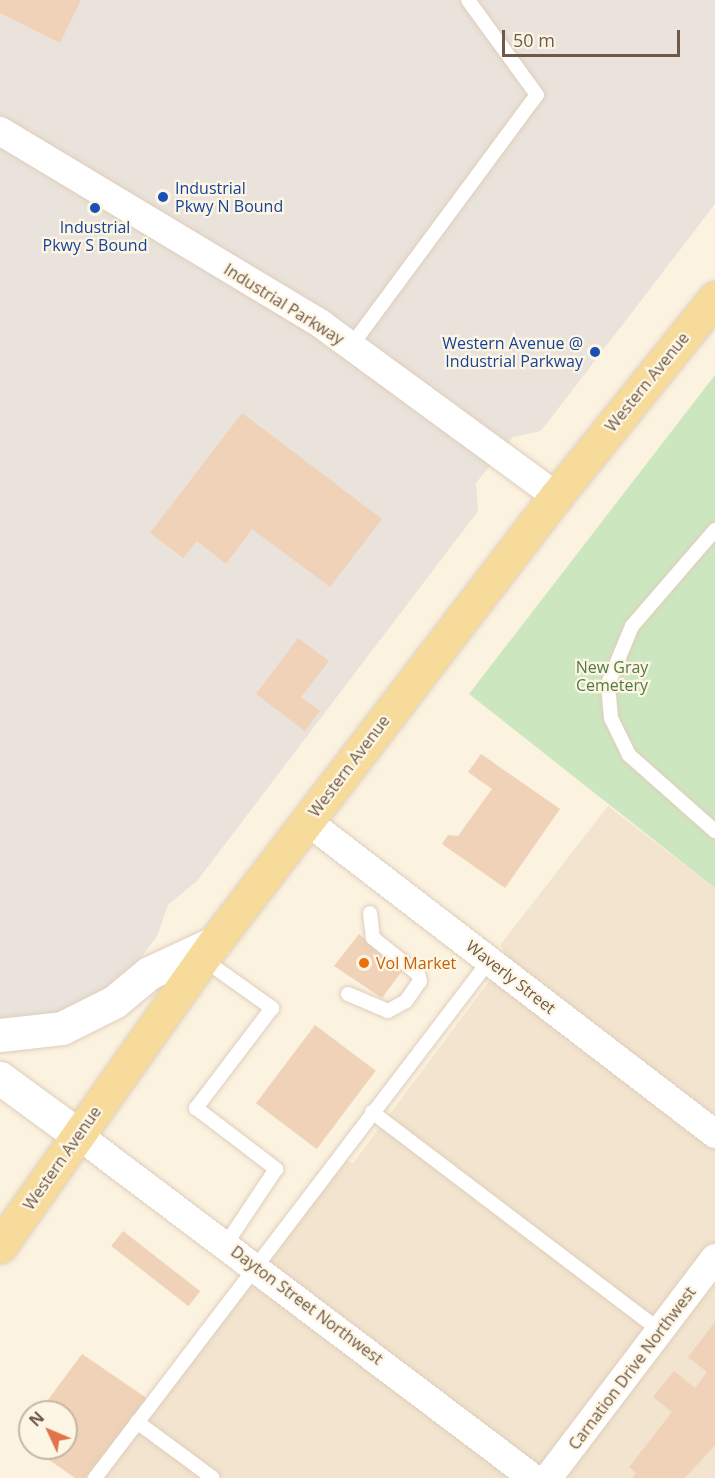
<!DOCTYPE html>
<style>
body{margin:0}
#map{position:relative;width:715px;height:1478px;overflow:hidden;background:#fbf2df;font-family:"Open Sans",sans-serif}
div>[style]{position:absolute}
.residential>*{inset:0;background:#f2e4ce}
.industrial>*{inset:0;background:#e9e3db}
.green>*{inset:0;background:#cce7bf}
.building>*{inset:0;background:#efd2b8;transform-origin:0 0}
.roads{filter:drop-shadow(0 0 2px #decebc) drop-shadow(0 0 2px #decebc)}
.lane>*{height:14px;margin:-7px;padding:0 7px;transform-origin:7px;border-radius:7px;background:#fff}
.street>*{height:28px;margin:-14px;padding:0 14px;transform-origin:14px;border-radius:14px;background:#fff}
.secondary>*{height:33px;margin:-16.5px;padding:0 16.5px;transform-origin:16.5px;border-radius:16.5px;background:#fff}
.primary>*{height:33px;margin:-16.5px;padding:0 16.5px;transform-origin:16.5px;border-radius:16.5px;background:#f7db9a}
.dots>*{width:16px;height:16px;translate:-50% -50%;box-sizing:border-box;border:3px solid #fef6e5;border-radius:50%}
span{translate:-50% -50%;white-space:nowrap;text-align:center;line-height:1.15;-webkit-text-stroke:4.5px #fef6e5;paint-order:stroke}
.transit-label{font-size:16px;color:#164399}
.left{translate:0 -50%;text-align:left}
.right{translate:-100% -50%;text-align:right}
.street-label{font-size:16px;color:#6f5948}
.park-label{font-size:16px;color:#517a44}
.food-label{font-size:16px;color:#c56008}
.north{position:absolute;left:18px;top:1400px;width:60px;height:60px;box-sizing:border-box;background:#fef6e5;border:2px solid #c5b7a6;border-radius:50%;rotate:314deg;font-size:16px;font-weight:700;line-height:24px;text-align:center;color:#6f5948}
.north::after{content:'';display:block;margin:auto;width:21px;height:27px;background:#e07549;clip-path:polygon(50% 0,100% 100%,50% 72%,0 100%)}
.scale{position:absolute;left:502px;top:30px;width:178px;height:27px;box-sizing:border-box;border:3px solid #6f5948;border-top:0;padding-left:8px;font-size:18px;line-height:21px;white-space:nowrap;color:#6f5948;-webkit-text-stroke:4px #fef6e5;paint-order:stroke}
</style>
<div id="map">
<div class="residential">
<i style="clip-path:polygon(608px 806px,715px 888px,715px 1478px,102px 1478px,344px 1160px,353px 1163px,506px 959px,501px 944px)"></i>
</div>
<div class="industrial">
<i style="clip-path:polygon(0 0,715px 0,715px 204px,541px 431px,513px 437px,476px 483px,478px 511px,197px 881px,168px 905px,157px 936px,128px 975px,58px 1016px,0 1022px)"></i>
</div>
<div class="green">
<i style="clip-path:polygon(715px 375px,715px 888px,469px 694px)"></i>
</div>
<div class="building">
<i style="clip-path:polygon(0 0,81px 0,60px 43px,0 13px)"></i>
<i style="clip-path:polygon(242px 413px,382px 519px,330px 587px,252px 529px,226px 564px,197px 541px,183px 558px,150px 533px)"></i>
<i style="clip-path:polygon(298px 638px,329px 661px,301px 697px,320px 711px,305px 731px,256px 694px)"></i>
<i style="clip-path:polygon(481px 754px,560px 809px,505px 888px,442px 844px,448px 835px,458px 836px,492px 789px,468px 772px)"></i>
<i style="clip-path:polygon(359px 934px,402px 971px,382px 998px,334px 966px)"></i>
<i style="left:315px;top:1025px;width:76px;height:98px;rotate:37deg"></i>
<i style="left:123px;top:1231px;width:98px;height:19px;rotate:38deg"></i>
<i style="clip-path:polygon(715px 1322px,715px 1445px,685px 1478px,632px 1478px,636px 1473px,629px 1467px,672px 1412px,653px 1397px,674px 1371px,695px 1388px,707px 1372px,688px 1357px)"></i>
<i style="clip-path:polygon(82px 1354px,148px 1399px,85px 1478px,75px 1478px,32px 1448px,66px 1448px,66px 1412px,39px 1412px)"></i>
<i style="clip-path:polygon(30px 1424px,30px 1447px,19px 1439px)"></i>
</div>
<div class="roads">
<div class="lane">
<i style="left:351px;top:346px;width:312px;rotate:-53.5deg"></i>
<i style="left:537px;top:95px;width:117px;rotate:-126deg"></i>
<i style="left:715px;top:530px;width:127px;rotate:130.8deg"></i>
<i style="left:632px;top:626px;width:63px;rotate:112.5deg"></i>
<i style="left:608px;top:684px;width:34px;rotate:85deg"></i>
<i style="left:611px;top:718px;width:41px;rotate:64.1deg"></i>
<i style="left:629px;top:755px;width:115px;rotate:41.5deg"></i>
<i style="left:203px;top:959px;width:85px;rotate:35.4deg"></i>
<i style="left:272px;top:1008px;width:126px;rotate:127.2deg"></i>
<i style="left:196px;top:1108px;width:101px;rotate:37.3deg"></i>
<i style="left:276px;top:1169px;width:90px;rotate:123.7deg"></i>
<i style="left:348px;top:994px;width:43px;rotate:23deg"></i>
<i style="left:388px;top:1011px;width:21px;rotate:-29deg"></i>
<i style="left:406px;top:1001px;width:24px;rotate:-55deg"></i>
<i style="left:420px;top:981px;width:7px;rotate:-106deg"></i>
<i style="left:418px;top:974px;width:58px;rotate:-141.3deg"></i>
<i style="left:373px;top:938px;width:25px;rotate:-97deg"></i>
<i style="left:372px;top:1112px;width:362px;rotate:37.2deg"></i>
<i style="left:137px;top:1422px;width:94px;rotate:36.4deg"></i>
<i style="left:95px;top:1478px;width:650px;rotate:-52.69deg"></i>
</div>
<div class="street">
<i style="left:0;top:131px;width:375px;rotate:31deg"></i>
<i style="left:321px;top:324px;width:291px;rotate:36.2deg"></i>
<i style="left:307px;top:821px;width:514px;rotate:37.49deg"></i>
<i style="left:78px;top:1135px;width:570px;rotate:37.01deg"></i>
<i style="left:548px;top:1478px;width:276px;rotate:-52.8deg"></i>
</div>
<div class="secondary">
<i style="left:0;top:1035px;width:62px;rotate:-6.4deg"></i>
<i style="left:62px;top:1028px;width:58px;rotate:-26.6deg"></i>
<i style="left:114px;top:1002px;width:45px;rotate:-39.6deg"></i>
<i style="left:149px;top:973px;width:72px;rotate:-24.8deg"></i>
<i style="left:0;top:1078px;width:97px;rotate:36.2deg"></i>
</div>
<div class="primary">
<i style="left:0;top:1246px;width:371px;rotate:-54.8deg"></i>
<i style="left:214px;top:943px;width:563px;rotate:-52.58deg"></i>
<i style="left:556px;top:496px;width:254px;rotate:-51.2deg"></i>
</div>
</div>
<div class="dots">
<i style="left:163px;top:197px;background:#1a4fb4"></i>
<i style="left:95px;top:208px;background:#1a4fb4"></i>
<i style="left:595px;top:352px;background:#1a4fb4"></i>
<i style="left:364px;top:963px;background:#e8710a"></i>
</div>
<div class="transit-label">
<span class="left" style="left:175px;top:197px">Industrial<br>Pkwy N Bound</span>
<span style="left:95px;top:236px">Industrial<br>Pkwy S Bound</span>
<span class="right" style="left:583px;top:352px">Western Avenue @<br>Industrial Parkway</span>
</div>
<div class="street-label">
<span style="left:284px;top:304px;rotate:32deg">Industrial Parkway</span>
<span style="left:647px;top:382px;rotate:-51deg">Western Avenue</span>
<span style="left:349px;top:766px;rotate:-53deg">Western Avenue</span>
<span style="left:511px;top:977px;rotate:38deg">Waverly Street</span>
<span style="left:62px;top:1158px;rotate:-55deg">Western Avenue</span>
<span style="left:307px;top:1305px;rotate:37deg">Dayton Street Northwest</span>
<span style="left:632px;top:1368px;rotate:-53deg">Carnation Drive Northwest</span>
</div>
<div class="park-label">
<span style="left:612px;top:676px">New Gray<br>Cemetery</span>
</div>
<div class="food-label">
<span class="left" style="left:376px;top:963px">Vol Market</span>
</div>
<div class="north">N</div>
<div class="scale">50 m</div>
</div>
